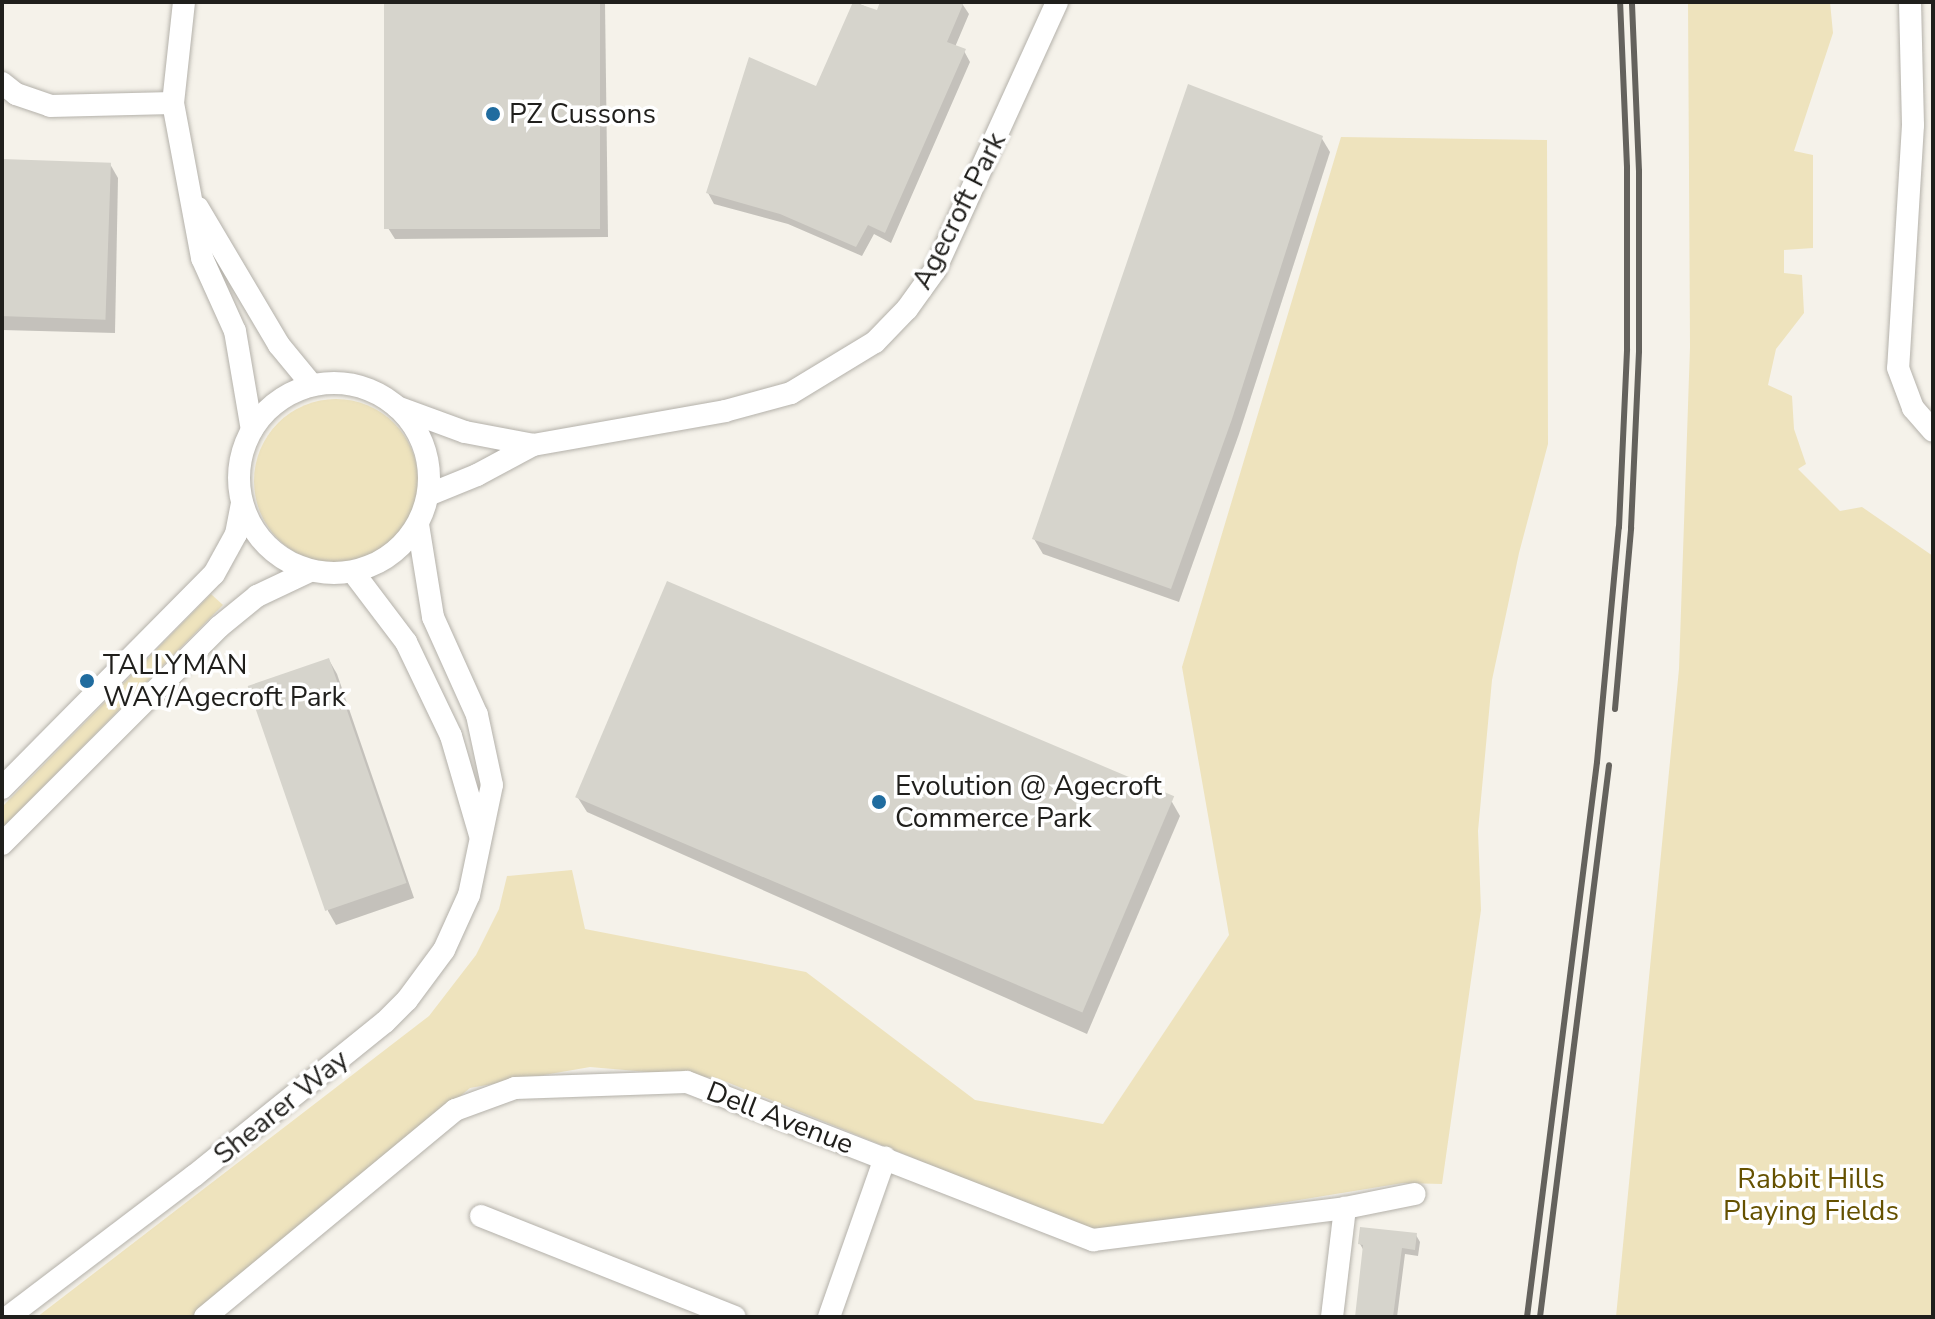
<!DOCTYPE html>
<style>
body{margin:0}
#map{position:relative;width:1935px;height:1319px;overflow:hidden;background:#f5f2ea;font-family:"Nunito Sans",sans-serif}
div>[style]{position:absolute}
.green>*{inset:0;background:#eee3bd}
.round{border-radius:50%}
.shadow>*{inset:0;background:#0003}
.building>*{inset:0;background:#d6d4cc;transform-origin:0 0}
.roads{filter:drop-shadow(0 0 2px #b4b1aa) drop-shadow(0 0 2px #b4b1aa)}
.minor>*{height:22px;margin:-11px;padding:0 11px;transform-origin:11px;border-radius:11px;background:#fff}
.minor>.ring{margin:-11px;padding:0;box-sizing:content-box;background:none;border:22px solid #fff;border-radius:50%}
.rail>*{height:6px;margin:-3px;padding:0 3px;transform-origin:3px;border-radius:3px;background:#64625d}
.dots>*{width:22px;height:22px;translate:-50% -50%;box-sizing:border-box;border:4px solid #fff;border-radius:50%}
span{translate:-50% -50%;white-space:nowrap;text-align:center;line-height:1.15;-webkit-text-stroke:7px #fff;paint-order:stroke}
.poi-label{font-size:28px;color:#201f1c}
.left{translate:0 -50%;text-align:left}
.street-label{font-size:28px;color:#201f1c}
.park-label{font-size:28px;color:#655100}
.frame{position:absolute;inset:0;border:4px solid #201f1c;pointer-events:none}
</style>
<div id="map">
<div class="green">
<i style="clip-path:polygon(1688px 2px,1830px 2px,1833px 33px,1794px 151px,1813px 155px,1813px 248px,1784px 250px,1784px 273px,1802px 275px,1804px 313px,1776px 349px,1768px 385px,1792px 396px,1794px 429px,1806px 464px,1798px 469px,1840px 511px,1862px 507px,1933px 556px,1933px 1317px,1616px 1317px,1679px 669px,1690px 347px)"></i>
<i style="clip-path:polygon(1341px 137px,1547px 140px,1548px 444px,1519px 553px,1492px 680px,1478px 831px,1481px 910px,1442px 1184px,1403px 1183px,1097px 1233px,717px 1078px,590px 1067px,470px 1088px,195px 1317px,37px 1317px,429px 1016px,476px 955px,499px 909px,507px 876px,572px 870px,585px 929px,806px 972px,975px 1100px,1103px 1124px,1229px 935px,1182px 667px)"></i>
<i class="round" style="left:254px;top:399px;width:164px;height:164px"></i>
<i style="clip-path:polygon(211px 594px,223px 605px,2px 828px,2px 807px)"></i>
</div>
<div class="shadow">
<i style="clip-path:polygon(386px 2px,605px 2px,608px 237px,395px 239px,388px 228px)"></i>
<i style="clip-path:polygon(855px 2px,878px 12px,882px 2px,961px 2px,969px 14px,955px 47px,964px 51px,970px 62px,891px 243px,874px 234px,862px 256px,788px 224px,714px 204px,708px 193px,817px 89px)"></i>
<i style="clip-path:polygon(1321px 137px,1330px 152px,1239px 434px,1179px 602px,1043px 554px,1034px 539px)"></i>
<i style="clip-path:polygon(2px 161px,110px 164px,118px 178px,115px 333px,2px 330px)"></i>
<i style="clip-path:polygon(329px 660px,337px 674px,414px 898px,336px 925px,328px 911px)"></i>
<i style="clip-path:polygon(578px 798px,1172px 802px,1180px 816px,1087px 1034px,587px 812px)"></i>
<i style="clip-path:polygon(1416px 1235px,1420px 1242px,1418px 1256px,1405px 1254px,1397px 1317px,1356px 1317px,1364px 1251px,1360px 1244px)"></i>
</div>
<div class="building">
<i style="left:384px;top:2px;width:216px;height:227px"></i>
<i style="clip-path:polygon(853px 2px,877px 10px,880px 2px,964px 2px,947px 42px,966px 49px,885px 233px,868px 225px,856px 247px,780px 214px,706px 193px,749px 57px,816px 86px)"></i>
<i style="clip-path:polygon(1188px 84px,1323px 136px,1232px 419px,1171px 589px,1032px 539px)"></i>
<i style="left:2px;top:159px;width:109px;height:157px;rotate:2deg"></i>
<i style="left:667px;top:581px;width:551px;height:235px;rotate:23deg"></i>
<i style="left:329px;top:658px;width:238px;height:86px;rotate:71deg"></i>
<i style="clip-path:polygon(1360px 1227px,1417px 1233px,1415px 1250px,1402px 1248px,1393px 1317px,1355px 1317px,1363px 1245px,1358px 1244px)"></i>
</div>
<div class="roads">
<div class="minor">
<i style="left:184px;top:2px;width:102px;rotate:96.2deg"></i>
<i style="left:173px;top:103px;width:158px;rotate:79.4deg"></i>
<i style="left:202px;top:258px;width:80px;rotate:65.7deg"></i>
<i style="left:235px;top:331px;width:100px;rotate:80.3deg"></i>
<i style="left:1910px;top:2px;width:123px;rotate:88.6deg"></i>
<i style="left:1913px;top:125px;width:243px;rotate:93.5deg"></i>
<i style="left:1898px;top:368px;width:43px;rotate:69.4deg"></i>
<i style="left:1913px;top:408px;width:30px;rotate:49deg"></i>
<i style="left:2px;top:83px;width:18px;rotate:38deg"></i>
<i style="left:16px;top:94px;width:36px;rotate:19deg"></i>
<i style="left:50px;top:106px;width:123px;rotate:-1.4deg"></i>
<i style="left:198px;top:208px;width:159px;rotate:59.4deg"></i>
<i style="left:279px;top:345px;width:52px;rotate:50.5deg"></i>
<i class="ring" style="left:239px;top:383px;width:168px;height:168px"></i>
<i style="left:397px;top:407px;width:72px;rotate:20.2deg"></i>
<i style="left:465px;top:432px;width:69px;rotate:10.8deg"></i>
<i style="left:428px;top:495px;width:53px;rotate:-22.2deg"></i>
<i style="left:477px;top:475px;width:64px;rotate:-28.2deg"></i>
<i style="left:533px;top:445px;width:195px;rotate:-10deg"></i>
<i style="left:725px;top:411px;width:68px;rotate:-15.3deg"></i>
<i style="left:791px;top:393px;width:98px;rotate:-31.3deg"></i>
<i style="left:875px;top:342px;width:46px;rotate:-45.9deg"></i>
<i style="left:907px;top:309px;width:48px;rotate:-54.3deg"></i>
<i style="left:935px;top:270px;width:294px;rotate:-65.5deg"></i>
<i style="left:353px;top:572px;width:88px;rotate:52.9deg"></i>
<i style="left:406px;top:642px;width:104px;rotate:64.4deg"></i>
<i style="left:451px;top:736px;width:103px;rotate:73.7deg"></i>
<i style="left:2px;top:788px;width:301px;rotate:-45.3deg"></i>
<i style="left:214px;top:574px;width:46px;rotate:-61.2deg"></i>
<i style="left:236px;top:534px;width:31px;rotate:-79deg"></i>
<i style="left:2px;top:844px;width:307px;rotate:-45deg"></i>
<i style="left:219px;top:627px;width:49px;rotate:-39.2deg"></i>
<i style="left:257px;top:596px;width:59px;rotate:-25.3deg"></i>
<i style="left:481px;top:1216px;width:273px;rotate:21.7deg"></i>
<i style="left:8px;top:1317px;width:233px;rotate:-37.2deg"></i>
<i style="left:194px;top:1176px;width:245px;rotate:-38.9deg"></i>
<i style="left:385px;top:1022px;width:31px;rotate:-45deg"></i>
<i style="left:407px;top:1000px;width:62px;rotate:-53.5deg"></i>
<i style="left:444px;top:950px;width:60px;rotate:-65.6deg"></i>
<i style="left:469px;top:895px;width:112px;rotate:-78.2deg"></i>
<i style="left:492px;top:785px;width:72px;rotate:-102.1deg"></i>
<i style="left:477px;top:715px;width:107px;rotate:-114.2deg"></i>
<i style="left:433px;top:617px;width:94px;rotate:-99.2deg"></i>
<i style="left:205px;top:1317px;width:325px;rotate:-39.6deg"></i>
<i style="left:455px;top:1110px;width:64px;rotate:-20.1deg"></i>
<i style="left:515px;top:1088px;width:172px;rotate:-2deg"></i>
<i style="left:687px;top:1082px;width:436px;rotate:21.3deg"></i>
<i style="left:1093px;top:1240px;width:254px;rotate:-7.2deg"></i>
<i style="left:1345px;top:1208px;width:71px;rotate:-11.3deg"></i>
<i style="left:829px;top:1317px;width:169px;rotate:-70.6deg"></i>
<i style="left:1332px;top:1317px;width:110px;rotate:-83.2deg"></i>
</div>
</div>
<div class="rail">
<i style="left:1615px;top:709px;width:182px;rotate:-84.9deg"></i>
<i style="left:1631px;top:528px;width:177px;rotate:-87.4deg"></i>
<i style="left:1639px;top:351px;width:180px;rotate:-90deg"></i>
<i style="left:1639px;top:171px;width:169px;rotate:-92.4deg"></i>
<i style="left:1527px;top:1317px;width:559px;rotate:-82.81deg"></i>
<i style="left:1597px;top:762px;width:236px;rotate:-84.7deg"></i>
<i style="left:1619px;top:527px;width:178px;rotate:-87.4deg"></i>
<i style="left:1627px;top:349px;width:182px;rotate:-90deg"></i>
<i style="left:1627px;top:167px;width:165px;rotate:-92.4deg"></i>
<i style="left:1540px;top:1317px;width:556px;rotate:-82.87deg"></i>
</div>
<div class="dots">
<i style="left:493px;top:114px;background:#206c9f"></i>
<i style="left:87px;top:681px;background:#206c9f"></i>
<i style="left:879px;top:802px;background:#206c9f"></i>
</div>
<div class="poi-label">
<span class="left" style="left:509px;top:114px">PZ Cussons</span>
<span class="left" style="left:103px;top:681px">TALLYMAN<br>WAY/Agecroft Park</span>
<span class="left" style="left:895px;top:802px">Evolution @ Agecroft<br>Commerce Park</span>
</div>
<div class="street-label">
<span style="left:959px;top:211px;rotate:-63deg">Agecroft Park</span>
<span style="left:281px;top:1107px;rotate:-39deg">Shearer Way</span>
<span style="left:780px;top:1118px;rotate:21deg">Dell Avenue</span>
</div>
<div class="park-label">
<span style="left:1811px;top:1195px">Rabbit Hills<br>Playing Fields</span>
</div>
<div class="frame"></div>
</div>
